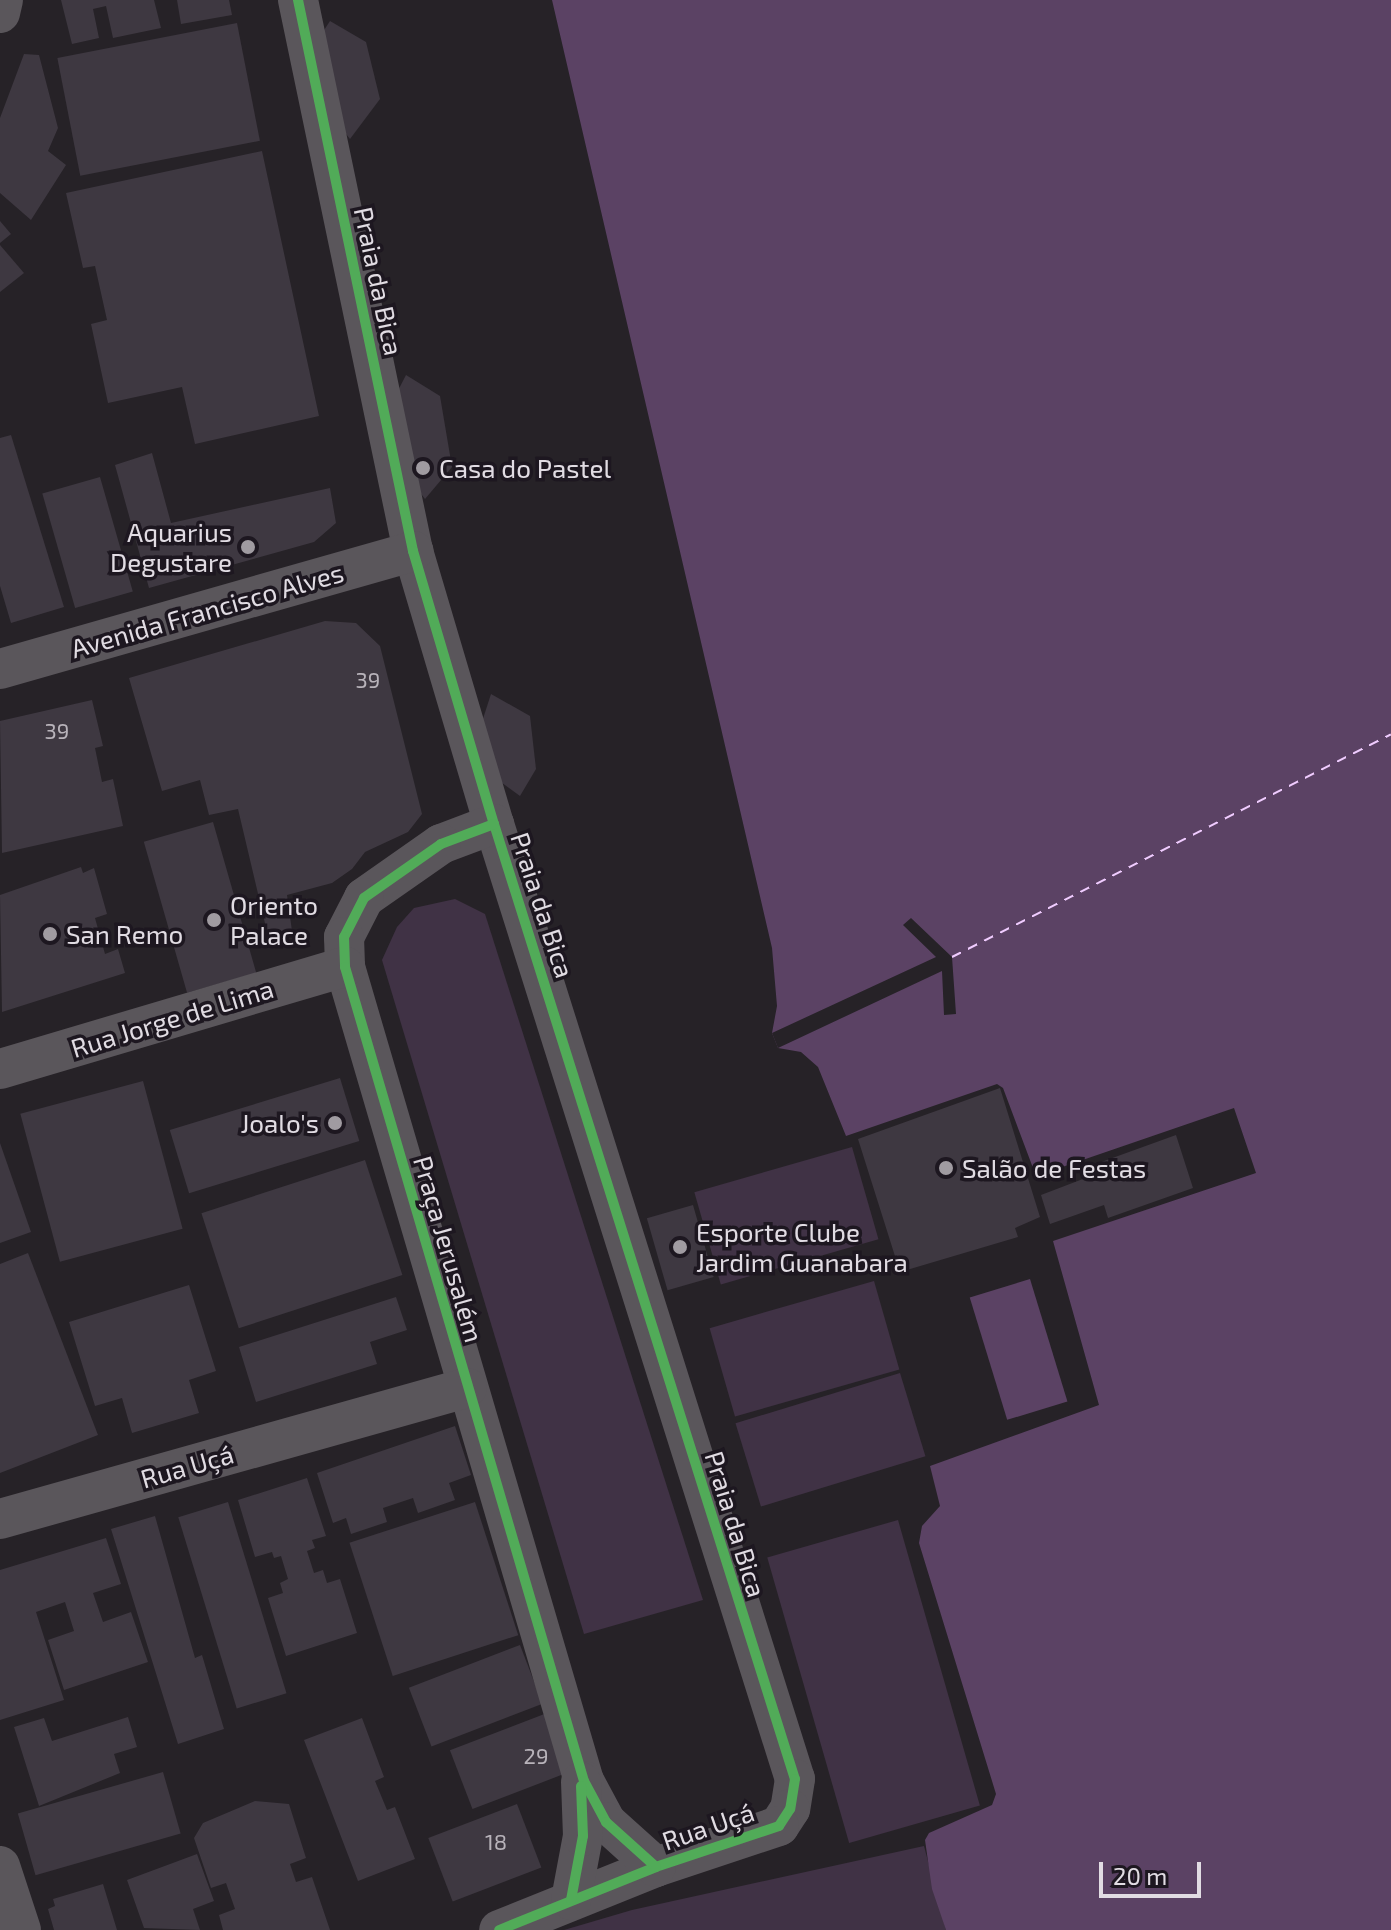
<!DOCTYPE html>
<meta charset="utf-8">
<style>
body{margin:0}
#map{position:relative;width:1391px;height:1930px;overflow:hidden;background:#262227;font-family:"Exo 2",sans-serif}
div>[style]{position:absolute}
.green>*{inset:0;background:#403245;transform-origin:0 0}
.water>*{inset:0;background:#5b4264;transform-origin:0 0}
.pier>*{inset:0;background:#262227}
.ferry>*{height:2px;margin-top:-1px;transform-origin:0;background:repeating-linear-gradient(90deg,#f0ccff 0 10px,transparent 0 18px)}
.building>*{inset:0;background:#3e3841;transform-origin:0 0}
.minor>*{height:40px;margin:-20px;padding:0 20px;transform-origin:20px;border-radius:20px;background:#5a565b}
.cycleway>*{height:10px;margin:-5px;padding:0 5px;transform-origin:5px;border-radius:5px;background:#51ab58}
.dots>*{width:22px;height:22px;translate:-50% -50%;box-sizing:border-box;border:4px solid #1d1720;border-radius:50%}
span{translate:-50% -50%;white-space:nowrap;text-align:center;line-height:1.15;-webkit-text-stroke:7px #1d1720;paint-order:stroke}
.number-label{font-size:22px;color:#b8b3ba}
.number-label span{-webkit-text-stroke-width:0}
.street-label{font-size:26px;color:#e1dce3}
.poi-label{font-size:26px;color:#e1dce3}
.left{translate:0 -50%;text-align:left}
.right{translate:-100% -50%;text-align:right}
.scale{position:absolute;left:1099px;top:1862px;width:102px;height:36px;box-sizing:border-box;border:4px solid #e1dce3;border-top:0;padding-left:10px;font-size:24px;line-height:28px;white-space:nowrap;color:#e1dce3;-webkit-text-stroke:6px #1d1720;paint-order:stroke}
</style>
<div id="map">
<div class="green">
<i style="clip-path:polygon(455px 899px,485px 914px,703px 1600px,584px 1634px,382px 960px,397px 927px,414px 908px)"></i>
<i style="left:852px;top:1147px;width:96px;height:164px;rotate:74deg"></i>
<i style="left:874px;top:1281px;width:92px;height:171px;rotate:74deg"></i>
<i style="left:900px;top:1373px;width:87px;height:172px;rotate:73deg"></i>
<i style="left:898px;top:1520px;width:297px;height:136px;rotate:74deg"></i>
<i style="clip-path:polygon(924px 1846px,946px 1930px,564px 1930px,632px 1910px)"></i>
</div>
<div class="water">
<i style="clip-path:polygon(552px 0,1391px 0,1391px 1930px,946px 1930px,932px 1889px,925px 1840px,929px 1833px,992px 1805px,996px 1794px,919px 1543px,922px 1526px,940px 1506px,930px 1466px,1099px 1405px,1053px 1241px,1256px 1173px,1234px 1108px,1036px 1176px,1003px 1088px,997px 1084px,846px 1136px,818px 1067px,801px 1052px,778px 1048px,772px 1033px,777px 1006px,772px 948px)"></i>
<i style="left:1030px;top:1279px;width:128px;height:63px;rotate:73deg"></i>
</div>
<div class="pier">
<i style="clip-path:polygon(911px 918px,952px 957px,956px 1014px,944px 1015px,942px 971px,778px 1048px,772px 1033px,936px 957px,903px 925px)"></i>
</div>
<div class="ferry">
<i style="left:952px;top:957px;width:492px;rotate:-26.9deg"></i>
</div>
<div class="building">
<i style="clip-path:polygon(61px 0,154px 0,161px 28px,113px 38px,106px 6px,93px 9px,99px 38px,72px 44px)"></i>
<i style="clip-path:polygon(177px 0,229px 0,232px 15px,181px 24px)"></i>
<i style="clip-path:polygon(330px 21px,366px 42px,380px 99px,350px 139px,322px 104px,311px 50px)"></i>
<i style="left:237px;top:23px;width:120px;height:183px;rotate:79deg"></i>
<i style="clip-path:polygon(24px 54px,39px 55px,58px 128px,48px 151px,66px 165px,31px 220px,0 193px,0 118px)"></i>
<i style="clip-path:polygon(262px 151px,319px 416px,195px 444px,182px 387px,108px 403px,91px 324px,107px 320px,95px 266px,83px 268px,66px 193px)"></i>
<i style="clip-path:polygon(0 221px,11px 234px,0 243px)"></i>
<i style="clip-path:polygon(0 245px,24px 273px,0 292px)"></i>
<i style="clip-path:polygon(406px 375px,440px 396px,452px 467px,425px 499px,397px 463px,388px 410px)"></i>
<i style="clip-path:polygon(11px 435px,64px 607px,11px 623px,0 586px,0 438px)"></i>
<i style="clip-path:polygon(152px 453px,171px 523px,330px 488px,336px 523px,314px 542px,149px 588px,115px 465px)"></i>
<i style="left:100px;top:477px;width:119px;height:60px;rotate:74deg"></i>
<i style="clip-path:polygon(325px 621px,356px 623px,380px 646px,422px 814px,408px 832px,365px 852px,352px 869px,332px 883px,287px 895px,292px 931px,268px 936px,238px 809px,209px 815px,200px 780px,162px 791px,129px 678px)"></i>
<i style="clip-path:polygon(491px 694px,530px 716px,536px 769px,520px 796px,487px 772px,479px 731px)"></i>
<i style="clip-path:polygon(92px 700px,103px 746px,95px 748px,102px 782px,113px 779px,123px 826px,2px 853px,0 721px)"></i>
<i style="left:213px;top:822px;width:157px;height:72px;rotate:74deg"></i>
<i style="clip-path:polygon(81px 867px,83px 873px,94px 868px,107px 914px,95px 918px,105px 954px,118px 949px,125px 973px,2px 1012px,0 895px)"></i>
<i style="left:340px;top:1078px;width:66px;height:178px;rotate:73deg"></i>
<i style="left:143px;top:1081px;width:153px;height:127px;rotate:75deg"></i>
<i style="clip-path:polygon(1000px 1088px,1040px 1217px,1015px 1228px,1018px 1237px,900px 1272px,858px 1139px)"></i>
<i style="clip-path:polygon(1176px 1135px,1193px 1188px,1108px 1218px,1104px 1205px,1050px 1224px,1041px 1195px,1096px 1174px,1093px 1165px)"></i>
<i style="clip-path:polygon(0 1143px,31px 1232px,0 1243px)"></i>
<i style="left:365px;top:1160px;width:121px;height:172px;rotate:72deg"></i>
<i style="left:693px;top:1205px;width:75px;height:48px;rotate:74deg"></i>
<i style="clip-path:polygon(28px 1253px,98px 1435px,0 1473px,0 1264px)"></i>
<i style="clip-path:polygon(189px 1285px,216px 1371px,189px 1380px,199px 1413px,132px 1433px,122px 1398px,95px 1406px,69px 1322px)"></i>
<i style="clip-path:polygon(396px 1297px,407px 1330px,370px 1342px,377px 1364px,256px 1402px,239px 1347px)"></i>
<i style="clip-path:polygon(455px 1426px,471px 1475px,449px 1483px,455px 1500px,418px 1513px,413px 1498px,383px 1508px,387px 1522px,351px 1534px,346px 1518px,333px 1523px,317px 1473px)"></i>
<i style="clip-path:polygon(307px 1478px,326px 1536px,312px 1540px,315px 1548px,307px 1551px,314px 1573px,323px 1570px,327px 1583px,340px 1579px,357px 1633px,286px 1656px,268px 1598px,283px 1593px,280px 1583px,288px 1579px,281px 1556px,274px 1558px,272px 1552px,255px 1557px,238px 1500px)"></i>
<i style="left:228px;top:1502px;width:200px;height:52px;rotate:73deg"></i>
<i style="left:475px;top:1502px;width:140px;height:132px;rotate:72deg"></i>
<i style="clip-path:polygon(155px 1516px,195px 1658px,202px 1655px,224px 1729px,178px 1744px,111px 1529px)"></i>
<i style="clip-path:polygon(106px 1538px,121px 1584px,93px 1593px,103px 1622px,131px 1612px,148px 1662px,64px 1690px,48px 1640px,74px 1631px,65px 1602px,36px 1612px,64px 1700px,0 1720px,0 1570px)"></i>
<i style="left:520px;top:1645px;width:63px;height:119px;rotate:69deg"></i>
<i style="left:547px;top:1713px;width:63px;height:104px;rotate:69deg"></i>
<i style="clip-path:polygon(128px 1717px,137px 1747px,114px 1754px,120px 1773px,39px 1806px,14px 1727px,44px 1718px,52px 1741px)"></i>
<i style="clip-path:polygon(362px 1718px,384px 1777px,375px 1781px,387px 1810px,395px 1807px,415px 1859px,358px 1881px,304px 1740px)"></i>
<i style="left:163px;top:1772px;width:64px;height:151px;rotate:74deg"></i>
<i style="clip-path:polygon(255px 1801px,289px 1804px,306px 1858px,290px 1864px,296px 1882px,312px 1877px,330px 1930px,223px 1930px,219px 1915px,235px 1909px,226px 1883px,211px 1888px,194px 1838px,203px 1823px)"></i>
<i style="left:517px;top:1804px;width:68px;height:95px;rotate:69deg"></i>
<i style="clip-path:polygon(197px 1854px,214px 1901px,193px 1909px,200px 1930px,144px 1928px,127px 1880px)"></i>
<i style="clip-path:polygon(103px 1884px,117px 1930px,54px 1930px,48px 1909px,55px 1906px,53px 1899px)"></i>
</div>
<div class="minor">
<i style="left:298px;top:0;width:563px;rotate:78.21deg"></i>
<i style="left:413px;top:551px;width:285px;rotate:73.5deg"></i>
<i style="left:494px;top:824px;width:1001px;rotate:72.51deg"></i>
<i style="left:795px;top:1779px;width:30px;rotate:99deg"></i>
<i style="left:790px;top:1809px;width:20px;rotate:123deg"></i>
<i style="left:779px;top:1826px;width:130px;rotate:161.6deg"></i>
<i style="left:656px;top:1867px;width:169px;rotate:158.1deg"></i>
<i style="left:0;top:13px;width:13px;rotate:-77deg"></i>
<i style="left:0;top:669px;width:430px;rotate:-15.9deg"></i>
<i style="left:494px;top:824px;width:57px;rotate:159.3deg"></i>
<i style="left:441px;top:844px;width:94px;rotate:145deg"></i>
<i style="left:364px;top:898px;width:44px;rotate:117.1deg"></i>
<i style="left:344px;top:937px;width:30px;rotate:88deg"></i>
<i style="left:345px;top:967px;width:848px;rotate:73.64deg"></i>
<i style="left:584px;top:1781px;width:47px;rotate:61.8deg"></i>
<i style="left:606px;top:1822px;width:67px;rotate:42deg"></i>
<i style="left:0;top:1069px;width:360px;rotate:-16.5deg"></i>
<i style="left:0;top:1519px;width:485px;rotate:-15.7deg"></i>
<i style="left:0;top:1866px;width:67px;rotate:71.8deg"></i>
<i style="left:571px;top:1900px;width:65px;rotate:-79.4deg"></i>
<i style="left:583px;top:1836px;width:54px;rotate:-92.1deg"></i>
</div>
<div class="cycleway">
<i style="left:298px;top:0;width:563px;rotate:78.21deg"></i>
<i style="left:413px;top:551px;width:285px;rotate:73.5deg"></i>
<i style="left:494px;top:824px;width:1001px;rotate:72.51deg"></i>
<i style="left:795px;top:1779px;width:30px;rotate:99deg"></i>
<i style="left:790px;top:1809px;width:20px;rotate:123deg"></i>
<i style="left:779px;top:1826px;width:130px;rotate:161.6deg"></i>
<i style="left:656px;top:1867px;width:169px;rotate:158.1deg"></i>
<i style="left:494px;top:824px;width:57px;rotate:159.3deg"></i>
<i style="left:441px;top:844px;width:94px;rotate:145deg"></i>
<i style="left:364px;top:898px;width:44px;rotate:117.1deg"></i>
<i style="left:344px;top:937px;width:30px;rotate:88deg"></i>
<i style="left:345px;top:967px;width:848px;rotate:73.64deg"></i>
<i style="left:584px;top:1781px;width:47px;rotate:61.8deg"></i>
<i style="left:606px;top:1822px;width:67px;rotate:42deg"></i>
<i style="left:571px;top:1900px;width:65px;rotate:-79.4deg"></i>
<i style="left:583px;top:1836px;width:50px;rotate:-92.3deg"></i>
</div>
<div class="dots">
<i style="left:423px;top:468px;background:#a09ba1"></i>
<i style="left:248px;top:547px;background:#a09ba1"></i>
<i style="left:214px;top:920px;background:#a09ba1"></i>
<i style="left:50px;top:934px;background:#a09ba1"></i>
<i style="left:335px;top:1123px;background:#a09ba1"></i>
<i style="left:946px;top:1168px;background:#a09ba1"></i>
<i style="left:680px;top:1247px;background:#a09ba1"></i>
</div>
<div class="number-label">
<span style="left:368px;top:680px">39</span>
<span style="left:57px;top:731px">39</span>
<span style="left:536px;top:1756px">29</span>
<span style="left:496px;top:1842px">18</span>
</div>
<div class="street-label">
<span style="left:379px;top:281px;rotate:78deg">Praia da Bica</span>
<span style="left:207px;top:610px;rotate:-16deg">Avenida Francisco Alves</span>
<span style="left:543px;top:905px;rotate:72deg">Praia da Bica</span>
<span style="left:172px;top:1018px;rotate:-17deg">Rua Jorge de Lima</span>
<span style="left:449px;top:1249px;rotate:74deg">Praça Jerusalém</span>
<span style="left:187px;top:1466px;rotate:-16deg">Rua Uçá</span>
<span style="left:736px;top:1524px;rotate:73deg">Praia da Bica</span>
<span style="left:708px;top:1826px;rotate:-19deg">Rua Uçá</span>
</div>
<div class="poi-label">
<span class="left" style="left:439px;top:468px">Casa do Pastel</span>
<span class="right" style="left:232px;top:547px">Aquarius<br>Degustare</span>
<span class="left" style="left:230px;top:920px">Oriento<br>Palace</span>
<span class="left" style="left:66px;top:934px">San Remo</span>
<span class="right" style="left:319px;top:1123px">Joalo's</span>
<span class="left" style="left:962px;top:1168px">Salão de Festas</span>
<span class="left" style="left:696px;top:1247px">Esporte Clube<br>Jardim Guanabara</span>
</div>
<div class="scale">20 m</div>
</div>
